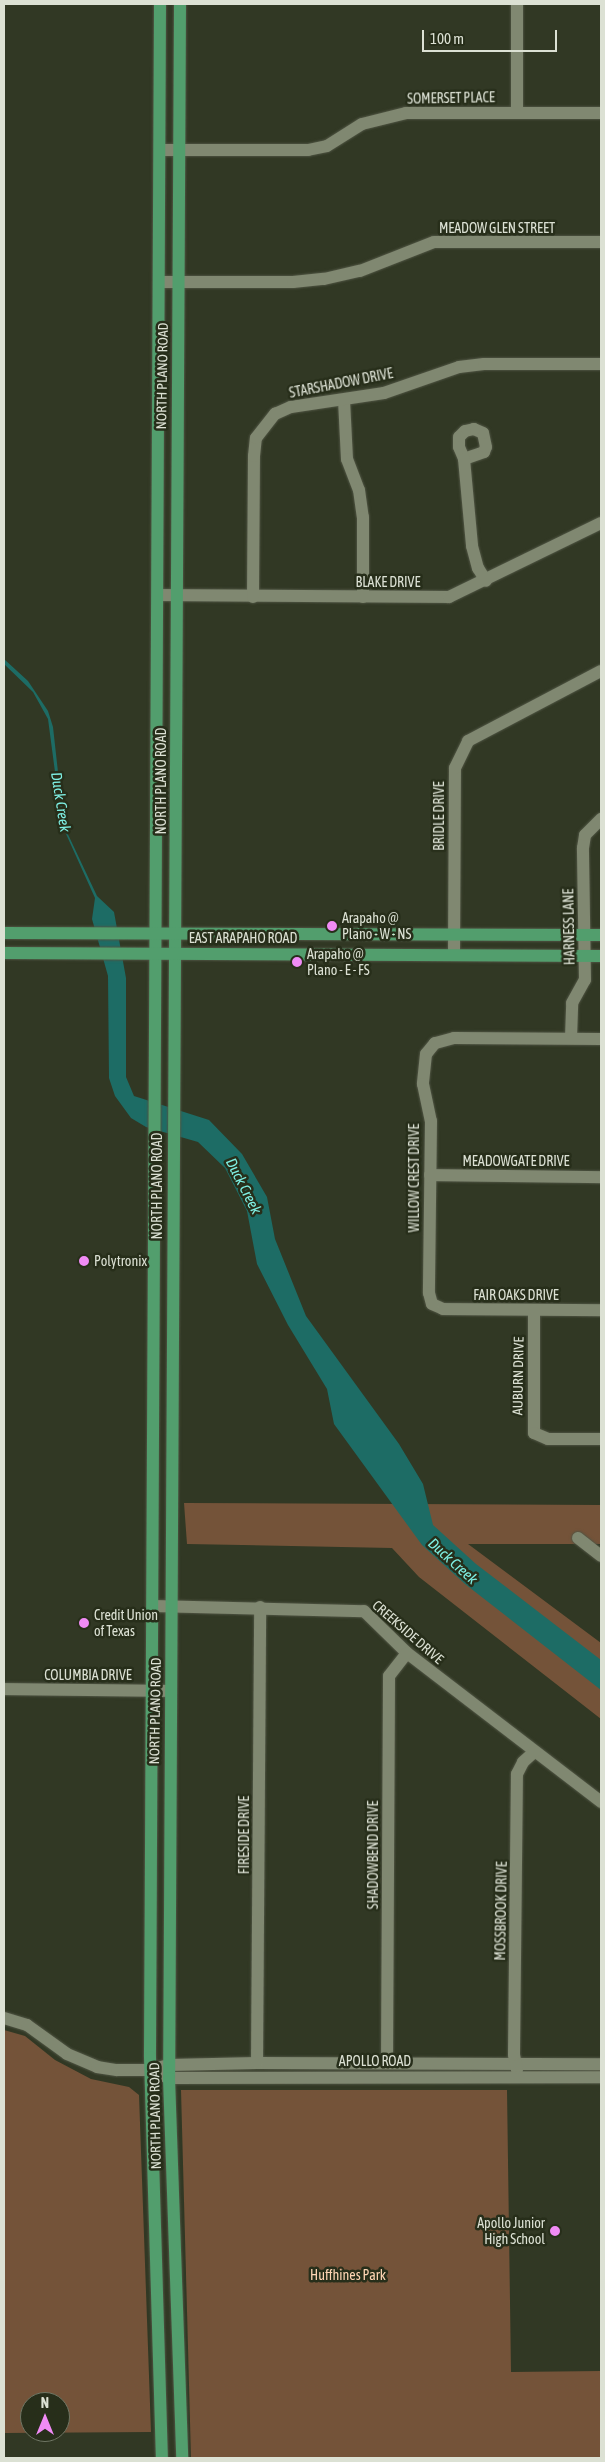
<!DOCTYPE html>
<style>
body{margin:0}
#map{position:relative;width:605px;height:2462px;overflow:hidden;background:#313824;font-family:"Asap Condensed",sans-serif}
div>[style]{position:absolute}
.green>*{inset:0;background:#745339}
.water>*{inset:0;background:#1d6c65}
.roads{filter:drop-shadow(0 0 1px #505544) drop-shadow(0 0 1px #505544)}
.minor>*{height:12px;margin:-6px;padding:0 6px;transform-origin:6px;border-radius:6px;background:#808871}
.major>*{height:12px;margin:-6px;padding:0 6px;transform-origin:6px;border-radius:6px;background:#529e6d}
.dots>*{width:14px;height:14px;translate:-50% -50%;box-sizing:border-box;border:2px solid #272e1a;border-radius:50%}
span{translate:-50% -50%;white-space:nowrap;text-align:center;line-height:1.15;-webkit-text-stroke:5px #272e1a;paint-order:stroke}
.street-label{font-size:14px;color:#dce1d4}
.poi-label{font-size:14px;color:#dce1d4}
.left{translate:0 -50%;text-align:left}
.right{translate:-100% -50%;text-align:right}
.park-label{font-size:14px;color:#fed5b4}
.water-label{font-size:15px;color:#7ff0e4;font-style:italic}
.frame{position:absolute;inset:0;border:5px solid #dce1d4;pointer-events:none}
.north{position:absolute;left:20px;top:2392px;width:50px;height:50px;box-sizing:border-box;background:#272e1a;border:1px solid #6f7664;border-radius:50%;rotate:0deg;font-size:14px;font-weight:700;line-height:20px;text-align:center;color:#dce1d4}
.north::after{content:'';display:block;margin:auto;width:18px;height:22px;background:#f08bf5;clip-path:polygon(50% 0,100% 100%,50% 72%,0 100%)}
.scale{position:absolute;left:422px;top:30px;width:135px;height:22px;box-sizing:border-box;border:2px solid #dce1d4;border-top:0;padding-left:6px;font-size:15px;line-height:18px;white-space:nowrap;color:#dce1d4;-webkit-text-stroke:4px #272e1a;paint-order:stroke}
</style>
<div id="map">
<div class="green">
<i style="clip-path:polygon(184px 1503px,601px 1505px,601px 1544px,468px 1544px,601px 1643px,601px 1719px,419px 1577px,392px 1548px,187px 1544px)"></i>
<i style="clip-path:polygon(evenodd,4px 2030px,25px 2036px,55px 2060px,91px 2079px,129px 2087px,139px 2095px,151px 2432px,4px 2433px,4px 2030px,30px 2402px,60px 2402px,60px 2432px,30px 2432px,30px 2402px)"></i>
<i style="clip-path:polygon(181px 2090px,507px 2090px,511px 2372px,601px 2371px,601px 2458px,191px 2458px)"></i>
</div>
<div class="water">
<i style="clip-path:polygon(4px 659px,28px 681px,48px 711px,53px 727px,64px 826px,97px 896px,114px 912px,126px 978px,126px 1077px,134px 1096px,209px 1120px,242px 1154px,267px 1197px,275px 1239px,306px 1316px,399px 1444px,423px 1484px,433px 1525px,476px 1564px,601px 1660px,601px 1690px,465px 1584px,422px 1545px,334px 1424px,327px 1389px,288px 1325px,257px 1264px,247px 1211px,225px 1168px,198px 1142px,146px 1127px,131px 1118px,115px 1096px,109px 1078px,108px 976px,92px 919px,95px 898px,62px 825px,48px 719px,33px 692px,4px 664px)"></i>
</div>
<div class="roads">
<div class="minor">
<i style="left:517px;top:112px;width:108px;rotate:-90deg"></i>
<i style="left:160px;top:150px;width:148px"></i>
<i style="left:308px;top:150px;width:19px;rotate:-12deg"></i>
<i style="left:327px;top:146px;width:41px;rotate:-32.2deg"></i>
<i style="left:362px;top:124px;width:45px;rotate:-14deg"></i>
<i style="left:406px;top:113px;width:195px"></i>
<i style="left:159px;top:282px;width:134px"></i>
<i style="left:293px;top:282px;width:31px;rotate:-6deg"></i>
<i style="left:324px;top:279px;width:37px;rotate:-13deg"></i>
<i style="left:360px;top:271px;width:79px;rotate:-21.4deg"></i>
<i style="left:434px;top:242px;width:167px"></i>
<i style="left:344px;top:400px;width:59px;rotate:87.1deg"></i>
<i style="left:347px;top:459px;width:33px;rotate:69deg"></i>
<i style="left:359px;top:490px;width:27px;rotate:82deg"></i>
<i style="left:363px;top:517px;width:80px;rotate:90deg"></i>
<i style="left:464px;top:459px;width:21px;rotate:-19deg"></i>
<i style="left:484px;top:452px;width:5px;rotate:-68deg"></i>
<i style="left:486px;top:447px;width:14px;rotate:-102deg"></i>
<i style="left:483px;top:433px;width:10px;rotate:-156deg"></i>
<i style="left:474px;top:429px;width:9px;rotate:167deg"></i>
<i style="left:465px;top:431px;width:8px;rotate:135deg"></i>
<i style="left:459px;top:437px;width:10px;rotate:90deg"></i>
<i style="left:459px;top:447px;width:13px;rotate:67deg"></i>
<i style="left:464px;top:459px;width:87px;rotate:84.7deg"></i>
<i style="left:472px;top:546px;width:23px;rotate:75deg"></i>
<i style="left:478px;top:568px;width:15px;rotate:58deg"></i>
<i style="left:159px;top:595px;width:290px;rotate:0.4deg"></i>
<i style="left:449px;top:597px;width:169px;rotate:-26deg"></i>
<i style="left:253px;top:597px;width:141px;rotate:-89.6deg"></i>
<i style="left:254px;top:456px;width:18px;rotate:-84deg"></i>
<i style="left:256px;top:438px;width:31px;rotate:-52deg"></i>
<i style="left:275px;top:414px;width:17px;rotate:-24deg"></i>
<i style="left:291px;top:407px;width:94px;rotate:-8.6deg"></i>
<i style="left:384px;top:393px;width:79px;rotate:-19.1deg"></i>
<i style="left:459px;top:367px;width:25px;rotate:-7deg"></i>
<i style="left:484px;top:364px;width:117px"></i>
<i style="left:454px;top:955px;width:187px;rotate:-89.7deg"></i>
<i style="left:455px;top:768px;width:30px;rotate:-64deg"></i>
<i style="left:468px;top:741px;width:150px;rotate:-27.8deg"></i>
<i style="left:571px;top:1038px;width:35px;rotate:-88deg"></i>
<i style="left:572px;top:1003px;width:26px;rotate:-61deg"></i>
<i style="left:585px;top:980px;width:132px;rotate:-90.9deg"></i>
<i style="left:583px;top:848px;width:13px;rotate:-81deg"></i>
<i style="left:585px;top:835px;width:23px;rotate:-45deg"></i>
<i style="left:601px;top:1039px;width:147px;rotate:-179.6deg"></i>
<i style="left:454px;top:1038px;width:20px;rotate:165deg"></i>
<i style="left:435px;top:1043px;width:14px;rotate:129deg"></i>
<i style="left:426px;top:1054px;width:30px;rotate:96deg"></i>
<i style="left:423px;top:1084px;width:38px;rotate:78deg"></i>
<i style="left:431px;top:1121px;width:172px;rotate:90.7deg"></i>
<i style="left:429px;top:1293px;width:11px;rotate:75deg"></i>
<i style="left:432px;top:1304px;width:12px;rotate:24deg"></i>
<i style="left:443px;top:1309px;width:158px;rotate:0.4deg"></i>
<i style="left:430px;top:1175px;width:171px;rotate:0.7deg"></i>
<i style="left:534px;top:1310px;width:123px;rotate:90deg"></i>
<i style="left:534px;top:1433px;width:15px;rotate:23deg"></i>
<i style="left:548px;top:1439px;width:53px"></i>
<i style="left:578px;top:1538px;width:29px;rotate:38deg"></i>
<i style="left:153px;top:1606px;width:211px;rotate:1.4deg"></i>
<i style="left:364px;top:1611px;width:60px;rotate:44.3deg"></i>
<i style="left:407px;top:1653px;width:245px;rotate:37.5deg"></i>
<i style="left:4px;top:1689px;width:167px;rotate:0.7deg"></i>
<i style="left:4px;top:2018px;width:24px;rotate:17deg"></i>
<i style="left:27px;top:2025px;width:49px;rotate:35.9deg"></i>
<i style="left:67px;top:2054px;width:33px;rotate:23deg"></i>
<i style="left:97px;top:2067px;width:20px;rotate:9deg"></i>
<i style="left:117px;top:2070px;width:33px"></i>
<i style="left:150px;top:2070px;width:20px;rotate:-15deg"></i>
<i style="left:169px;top:2065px;width:88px;rotate:-1.3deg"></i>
<i style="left:257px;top:2063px;width:344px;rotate:0.2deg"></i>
<i style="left:257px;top:2063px;width:456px;rotate:-89.6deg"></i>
<i style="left:387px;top:2063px;width:387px;rotate:-89.7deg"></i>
<i style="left:389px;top:1676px;width:29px;rotate:-52deg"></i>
<i style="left:517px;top:2070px;width:15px;rotate:-101deg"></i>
<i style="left:514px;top:2055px;width:281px;rotate:-89.4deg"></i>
<i style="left:517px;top:1774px;width:13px;rotate:-63deg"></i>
<i style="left:523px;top:1762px;width:15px;rotate:-42deg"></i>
<i style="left:159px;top:2074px;width:11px;rotate:22deg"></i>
<i style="left:169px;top:2078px;width:432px;rotate:-0.1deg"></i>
</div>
<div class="major">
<i style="left:160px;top:4px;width:2053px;rotate:90.28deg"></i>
<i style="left:150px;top:2057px;width:401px;rotate:88.3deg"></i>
<i style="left:180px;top:4px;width:2074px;rotate:90.3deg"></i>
<i style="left:169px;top:2078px;width:380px;rotate:88deg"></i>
<i style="left:4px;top:933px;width:597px;rotate:0.19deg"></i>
<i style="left:4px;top:953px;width:597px;rotate:0.29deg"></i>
</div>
</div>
<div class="dots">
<i style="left:332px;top:926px;background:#f08bf5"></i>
<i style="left:297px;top:962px;background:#f08bf5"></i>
<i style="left:84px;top:1261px;background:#f08bf5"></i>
<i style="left:84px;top:1623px;background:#f08bf5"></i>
<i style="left:555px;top:2231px;background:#f08bf5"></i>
</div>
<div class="street-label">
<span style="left:451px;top:98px;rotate:-1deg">SOMERSET PLACE</span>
<span style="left:497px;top:228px">MEADOW GLEN STREET</span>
<span style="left:162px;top:376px;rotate:-89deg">NORTH PLANO ROAD</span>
<span style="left:341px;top:383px;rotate:-11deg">STARSHADOW DRIVE</span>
<span style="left:388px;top:582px">BLAKE DRIVE</span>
<span style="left:161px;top:781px;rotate:-90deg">NORTH PLANO ROAD</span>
<span style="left:439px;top:816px;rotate:-90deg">BRIDLE DRIVE</span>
<span style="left:569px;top:927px;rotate:-91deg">HARNESS LANE</span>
<span style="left:243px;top:938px">EAST ARAPAHO ROAD</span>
<span style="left:516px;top:1161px">MEADOWGATE DRIVE</span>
<span style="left:414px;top:1178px;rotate:-90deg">WILLOW CREST DRIVE</span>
<span style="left:157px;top:1186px;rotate:-90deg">NORTH PLANO ROAD</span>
<span style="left:516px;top:1295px">FAIR OAKS DRIVE</span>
<span style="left:518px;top:1376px;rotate:-89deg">AUBURN DRIVE</span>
<span style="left:408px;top:1632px;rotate:41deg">CREEKSIDE DRIVE</span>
<span style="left:88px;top:1675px">COLUMBIA DRIVE</span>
<span style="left:155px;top:1711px;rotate:-89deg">NORTH PLANO ROAD</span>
<span style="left:244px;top:1835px;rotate:-90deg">FIRESIDE DRIVE</span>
<span style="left:373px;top:1855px;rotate:-90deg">SHADOWBEND DRIVE</span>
<span style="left:501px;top:1911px;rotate:-89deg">MOSSBROOK DRIVE</span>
<span style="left:375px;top:2061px">APOLLO ROAD</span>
<span style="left:155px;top:2116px;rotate:-91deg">NORTH PLANO ROAD</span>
</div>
<div class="poi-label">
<span class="left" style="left:342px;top:926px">Arapaho @<br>Plano - W - NS</span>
<span class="left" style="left:307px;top:962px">Arapaho @<br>Plano - E - FS</span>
<span class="left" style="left:94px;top:1261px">Polytronix</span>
<span class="left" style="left:94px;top:1623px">Credit Union<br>of Texas</span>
<span class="right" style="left:545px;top:2231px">Apollo Junior<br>High School</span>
</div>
<div class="park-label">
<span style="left:348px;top:2275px">Huffhines Park</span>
</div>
<div class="water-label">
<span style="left:61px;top:802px;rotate:81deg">Duck Creek</span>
<span style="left:244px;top:1186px;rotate:63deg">Duck Creek</span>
<span style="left:453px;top:1561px;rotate:42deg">Duck Creek</span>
</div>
<div class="frame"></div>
<div class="north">N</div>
<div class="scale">100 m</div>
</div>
